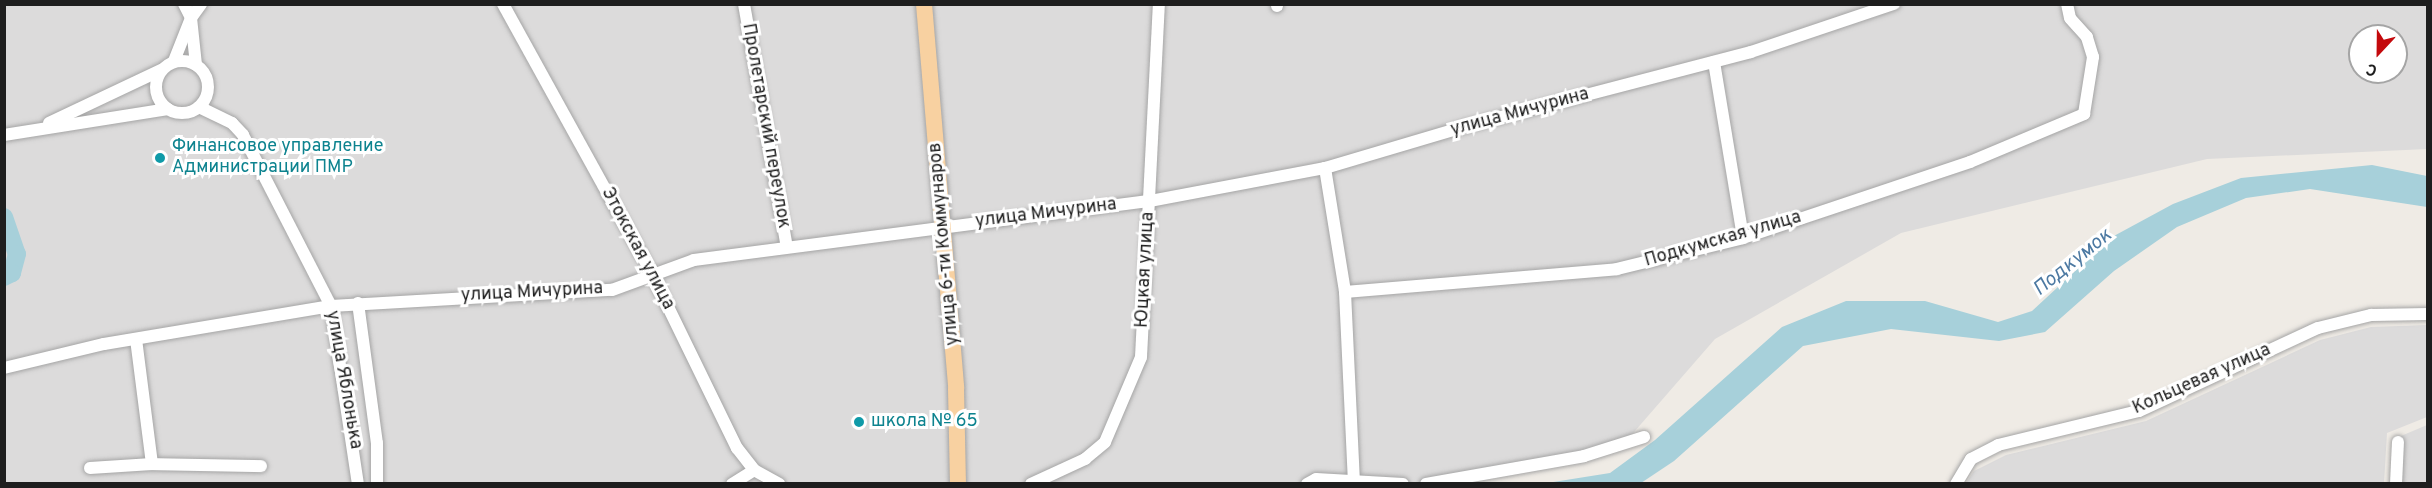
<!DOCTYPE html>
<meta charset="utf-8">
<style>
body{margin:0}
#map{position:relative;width:2432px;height:488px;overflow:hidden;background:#efebe5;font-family:Overpass,sans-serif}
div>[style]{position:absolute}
.residential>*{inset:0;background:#dcdbdb}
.water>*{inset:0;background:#a7d0da}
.river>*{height:18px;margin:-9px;padding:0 9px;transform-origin:9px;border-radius:9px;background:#a7d0da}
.roads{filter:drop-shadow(0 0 2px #a5a5a5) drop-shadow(0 0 2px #a5a5a5)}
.minor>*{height:12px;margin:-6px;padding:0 6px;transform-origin:6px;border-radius:6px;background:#fff}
.minor>.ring{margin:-6px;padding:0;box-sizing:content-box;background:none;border:12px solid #fff;border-radius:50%}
.major>*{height:16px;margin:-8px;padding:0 8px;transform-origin:8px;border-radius:8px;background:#f8d1a1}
.dots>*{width:16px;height:16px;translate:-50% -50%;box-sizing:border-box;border:3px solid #fff;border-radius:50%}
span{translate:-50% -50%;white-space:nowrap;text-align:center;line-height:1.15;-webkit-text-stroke:6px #fff;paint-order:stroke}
.street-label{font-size:18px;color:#1e1e1e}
.culture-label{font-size:18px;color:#0d838f}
.left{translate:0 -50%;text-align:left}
.water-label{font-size:20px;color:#4c79a2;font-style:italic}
.frame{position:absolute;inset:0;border:6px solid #1e1e1e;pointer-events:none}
.north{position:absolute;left:2348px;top:24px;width:60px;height:60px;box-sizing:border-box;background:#fff;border:2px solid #a5a5a5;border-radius:50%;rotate:202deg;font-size:16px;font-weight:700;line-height:24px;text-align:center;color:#1e1e1e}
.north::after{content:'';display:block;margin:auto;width:21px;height:27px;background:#c4090c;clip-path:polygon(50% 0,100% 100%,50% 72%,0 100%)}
</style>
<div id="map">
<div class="residential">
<i style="clip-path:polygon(evenodd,4px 5px,2427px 5px,2427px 149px,2207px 159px,1901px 233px,1715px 339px,1621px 447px,1458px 483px,5px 483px,4px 5px,2360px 36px,2396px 36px,2396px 72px,2360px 72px,2360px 36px)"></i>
<i style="clip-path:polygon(2427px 325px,2427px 417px,2387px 433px,2384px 483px,1966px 483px,1974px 471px,2006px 455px,2146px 421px,2320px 340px,2371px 327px)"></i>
<i style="clip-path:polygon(2427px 425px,2427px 483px,2398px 484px,2401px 436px)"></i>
</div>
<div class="water">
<i style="clip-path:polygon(2372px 165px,2427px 176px,2427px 207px,2310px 189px,2246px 198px,2177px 227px,2114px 271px,2045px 332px,1999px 341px,1891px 329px,1803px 346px,1674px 461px,1641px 483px,1547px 483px,1610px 473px,1655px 440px,1782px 327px,1846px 301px,1925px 301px,1998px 322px,2032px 311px,2112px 237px,2173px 204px,2241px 178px)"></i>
</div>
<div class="river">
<i style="left:4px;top:217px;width:39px;rotate:71deg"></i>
<i style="left:17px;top:254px;width:20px;rotate:105deg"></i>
<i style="left:12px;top:273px;width:9px;rotate:153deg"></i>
</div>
<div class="roads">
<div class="minor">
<i style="left:184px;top:4px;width:16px;rotate:63deg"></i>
<i style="left:191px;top:18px;width:47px;rotate:83.9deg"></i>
<i style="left:503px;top:4px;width:308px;rotate:61.1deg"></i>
<i style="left:652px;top:274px;width:194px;rotate:64deg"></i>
<i style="left:737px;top:448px;width:28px;rotate:52deg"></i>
<i style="left:754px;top:470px;width:29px;rotate:29deg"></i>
<i style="left:744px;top:4px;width:247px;rotate:80deg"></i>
<i style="left:1277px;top:6px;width:2px;rotate:-90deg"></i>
<i class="ring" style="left:156px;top:61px;width:40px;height:40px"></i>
<i style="left:174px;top:61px;width:46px;rotate:-68.4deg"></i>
<i style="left:191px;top:18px;width:17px;rotate:-54deg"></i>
<i style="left:1714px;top:62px;width:178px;rotate:80.6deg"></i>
<i style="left:199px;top:107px;width:37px;rotate:26deg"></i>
<i style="left:232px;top:123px;width:16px;rotate:47deg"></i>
<i style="left:243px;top:135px;width:192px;rotate:62.8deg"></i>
<i style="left:331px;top:306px;width:180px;rotate:81.4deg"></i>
<i style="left:49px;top:123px;width:124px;rotate:-25.3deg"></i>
<i style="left:4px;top:135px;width:166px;rotate:-9deg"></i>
<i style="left:1325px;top:168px;width:126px;rotate:80.8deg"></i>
<i style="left:1345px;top:292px;width:189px;rotate:87.3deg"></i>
<i style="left:1345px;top:292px;width:273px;rotate:-4.8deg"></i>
<i style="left:1617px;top:269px;width:130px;rotate:-13.8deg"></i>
<i style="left:1743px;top:238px;width:239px;rotate:-18.5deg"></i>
<i style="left:1970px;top:162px;width:124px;rotate:-22.8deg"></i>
<i style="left:2084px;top:114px;width:58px;rotate:-81deg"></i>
<i style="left:2093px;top:57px;width:21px;rotate:-107deg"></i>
<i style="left:2087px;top:37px;width:25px;rotate:-132deg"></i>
<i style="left:2070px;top:18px;width:14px;rotate:-102deg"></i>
<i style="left:358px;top:303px;width:141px;rotate:82.3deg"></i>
<i style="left:377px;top:443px;width:41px;rotate:90deg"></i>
<i style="left:136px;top:339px;width:126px;rotate:82.7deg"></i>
<i style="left:4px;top:368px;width:103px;rotate:-13.5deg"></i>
<i style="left:104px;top:344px;width:230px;rotate:-9.5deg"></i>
<i style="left:331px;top:306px;width:281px;rotate:-3.3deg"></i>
<i style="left:612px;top:290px;width:87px;rotate:-20.1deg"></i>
<i style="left:694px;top:260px;width:460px;rotate:-7.4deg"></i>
<i style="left:1150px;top:201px;width:178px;rotate:-10.7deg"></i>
<i style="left:1325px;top:168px;width:148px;rotate:-16.5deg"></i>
<i style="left:1467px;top:126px;width:293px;rotate:-14.6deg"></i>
<i style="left:1751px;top:52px;width:151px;rotate:-18.6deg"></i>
<i style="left:90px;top:468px;width:62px;rotate:-3.7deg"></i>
<i style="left:152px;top:464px;width:109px;rotate:1.1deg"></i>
<i style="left:732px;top:484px;width:26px;rotate:-32deg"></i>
<i style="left:1031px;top:484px;width:60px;rotate:-24.8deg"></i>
<i style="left:1085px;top:459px;width:26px;rotate:-40deg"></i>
<i style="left:1105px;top:442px;width:92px;rotate:-67deg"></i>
<i style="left:1141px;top:357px;width:353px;rotate:-87.1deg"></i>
<i style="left:1307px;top:484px;width:10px;rotate:-29deg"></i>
<i style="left:1316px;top:479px;width:87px;rotate:3.3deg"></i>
<i style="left:1426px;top:484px;width:160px;rotate:-10deg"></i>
<i style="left:1584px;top:456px;width:63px;rotate:-17.6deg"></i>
<i style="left:1956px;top:484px;width:29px;rotate:-59deg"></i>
<i style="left:1971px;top:459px;width:30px;rotate:-27deg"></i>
<i style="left:1998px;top:445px;width:145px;rotate:-13.6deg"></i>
<i style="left:2139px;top:411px;width:197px;rotate:-24.9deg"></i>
<i style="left:2318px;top:328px;width:55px;rotate:-13.8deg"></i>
<i style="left:2371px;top:315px;width:57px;rotate:-1deg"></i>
<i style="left:2396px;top:484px;width:42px;rotate:-87.3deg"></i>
</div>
<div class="major">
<i style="left:924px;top:4px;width:386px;rotate:85.2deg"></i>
<i style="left:956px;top:389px;width:95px;rotate:88.8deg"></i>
</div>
</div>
<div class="dots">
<i style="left:160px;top:158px;background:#0f9aa8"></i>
<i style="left:859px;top:422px;background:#0f9aa8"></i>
</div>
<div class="street-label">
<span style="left:1520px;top:113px;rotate:-15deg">улица Мичурина</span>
<span style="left:765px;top:126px;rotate:80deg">Пролетарский переулок</span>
<span style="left:1046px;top:214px;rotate:-7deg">улица Мичурина</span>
<span style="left:1723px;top:240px;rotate:-16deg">Подкумская улица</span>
<span style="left:945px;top:244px;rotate:-95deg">улица 6-ти Коммунаров</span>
<span style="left:637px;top:249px;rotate:62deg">Этокская улица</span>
<span style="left:1146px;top:270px;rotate:-87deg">Юцкая улица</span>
<span style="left:532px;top:293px;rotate:-3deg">улица Мичурина</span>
<span style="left:343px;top:380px;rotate:80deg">улица Яблонька</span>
<span style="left:2202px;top:380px;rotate:-24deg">Кольцевая улица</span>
</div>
<div class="culture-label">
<span class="left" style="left:172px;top:158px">Финансовое управление<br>Администрации ПМР</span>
<span class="left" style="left:871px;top:422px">школа № 65</span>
</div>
<div class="water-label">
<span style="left:2073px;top:263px;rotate:-39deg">Подкумок</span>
</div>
<div class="frame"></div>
<div class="north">С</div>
</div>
